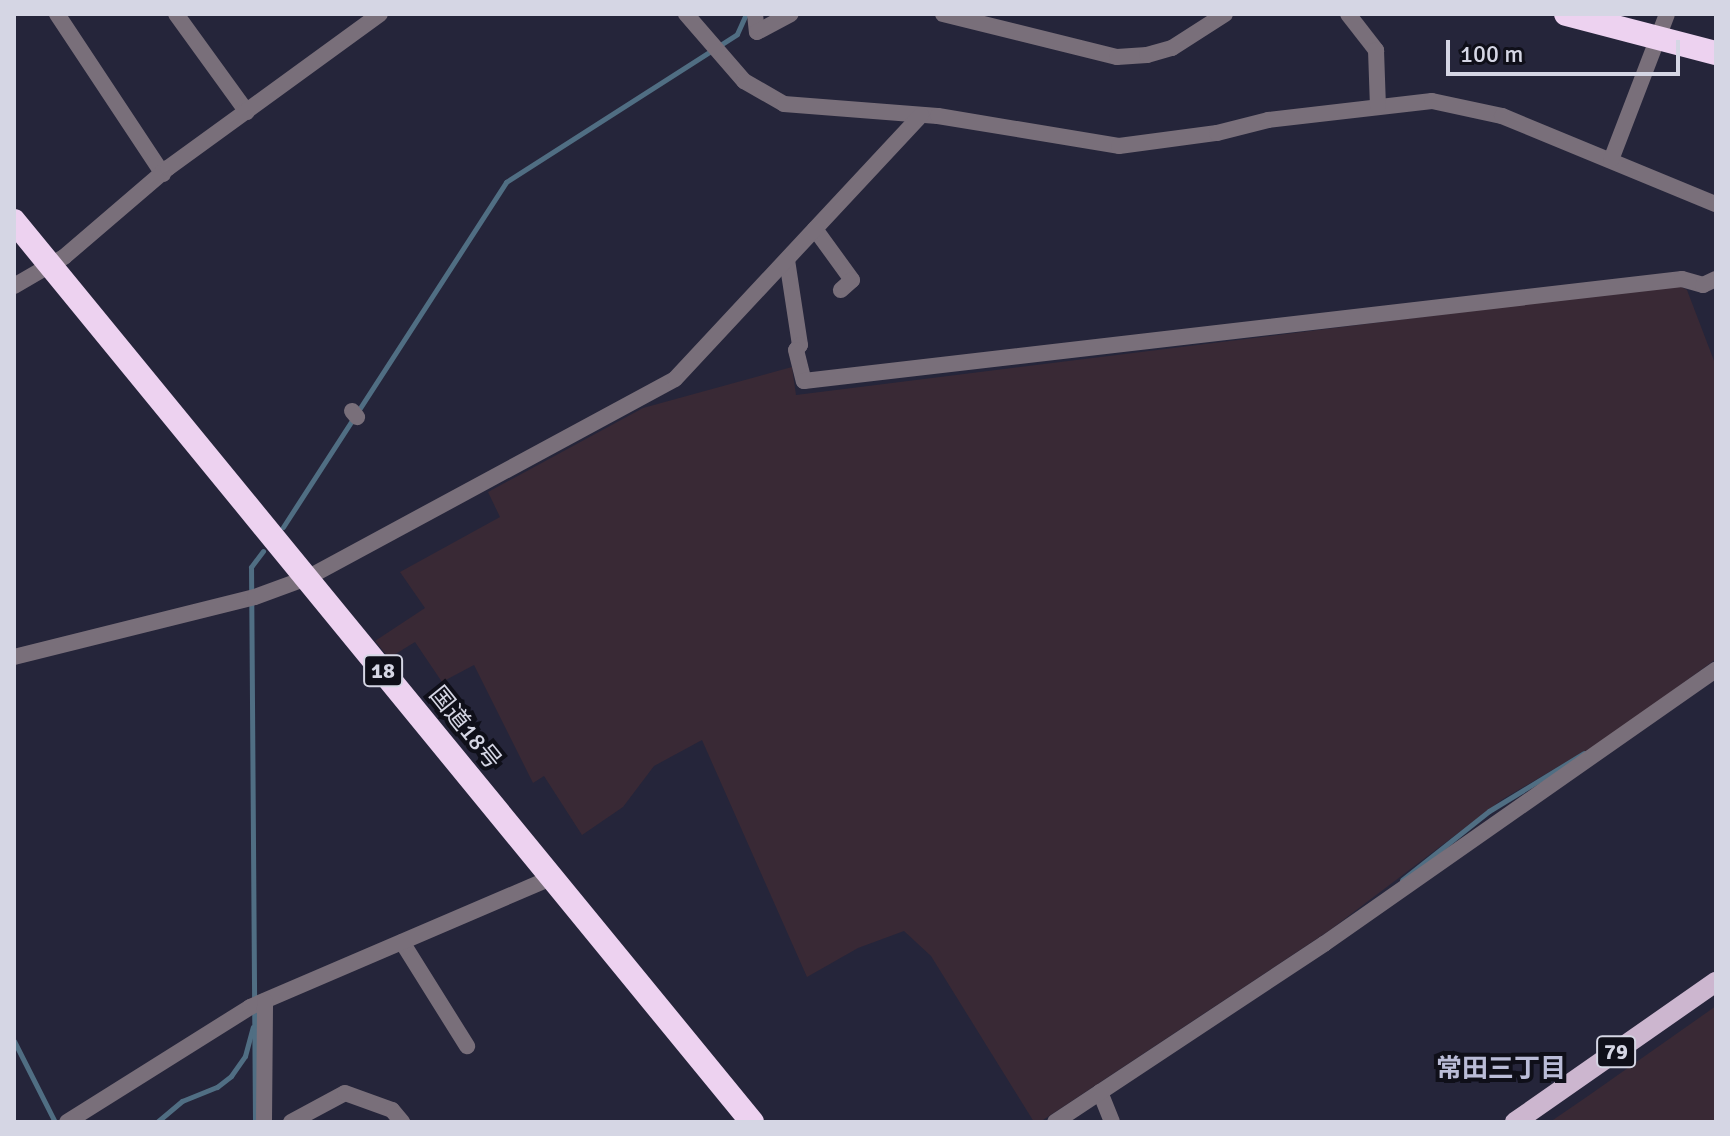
<!DOCTYPE html>
<meta charset="utf-8">
<style>
body{margin:0}
#map{position:relative;width:1730px;height:1136px;overflow:hidden;background:#25253a;font-family:Signika,"Noto Sans JP",sans-serif}
div>[style]{position:absolute}
.education>*{inset:0;background:#392935}
.stream>*{height:5px;margin:-2.5px;padding:0 2.5px;transform-origin:2.5px;border-radius:2.5px;background:#506e83}
.street>*{height:16px;margin:-8px;padding:0 8px;transform-origin:8px;border-radius:8px;background:#796f7a}
.primary>*{height:20px;margin:-10px;padding:0 10px;transform-origin:10px;border-radius:10px;background:#ccb6cf}
.highway>*{height:24px;margin:-12px;padding:0 12px;transform-origin:12px;border-radius:12px;background:#edd2f0}
span{translate:-50% -50%;white-space:nowrap;text-align:center;line-height:1.15;-webkit-text-stroke:8px #0f0f19;paint-order:stroke}
.shield-label span{padding:2px 6px;background:#0f0f19;border:2px solid;border-radius:6px;-webkit-text-stroke-width:0}
.shield-label{font-size:22px;color:#d5d6e4;font-weight:700}
.street-label{font-size:24px;color:#d5d6e4}
.neighbourhood-label{font-size:26px;color:#babcd7;font-weight:700}
.frame{position:absolute;inset:0;border:16px solid #d5d6e4;pointer-events:none}
.scale{position:absolute;left:1446px;top:40px;width:234px;height:36px;box-sizing:border-box;border:4px solid #d5d6e4;border-top:0;padding-left:10px;font-size:24px;line-height:28px;white-space:nowrap;color:#d5d6e4;-webkit-text-stroke:6px #0f0f19;paint-order:stroke}
</style>
<div id="map">
<div class="education">
<i style="clip-path:polygon(1678px 285px,1687px 290px,1716px 366px,1716px 659px,1609px 737px,1503px 799px,1330px 930px,1040px 1122px,1034px 1122px,931px 956px,904px 931px,858px 948px,807px 977px,702px 740px,654px 766px,623px 807px,582px 835px,544px 776px,533px 783px,474px 665px,442px 682px,415px 642px,389px 658px,375px 641px,425px 608px,400px 572px,500px 517px,488px 492px,643px 408px,792px 367px,796px 395px)"></i>
<i style="clip-path:polygon(1716px 1006px,1716px 1122px,1550px 1122px,1588px 1096px)"></i>
</div>
<div class="stream">
<i style="left:283px;top:527px;width:411px;rotate:-57.1deg"></i>
<i style="left:506px;top:182px;width:274px;rotate:-32.6deg"></i>
<i style="left:737px;top:34px;width:22px;rotate:-66deg"></i>
<i style="left:1402px;top:880px;width:111px;rotate:-38.4deg"></i>
<i style="left:1489px;top:811px;width:111px;rotate:-31.4deg"></i>
<i style="left:14px;top:1041px;width:91px;rotate:63.2deg"></i>
<i style="left:157px;top:1122px;width:33px;rotate:-40deg"></i>
<i style="left:182px;top:1101px;width:38px;rotate:-22deg"></i>
<i style="left:217px;top:1087px;width:18px;rotate:-38deg"></i>
<i style="left:231px;top:1076px;width:24px;rotate:-55deg"></i>
<i style="left:245px;top:1056px;width:30px;rotate:-75deg"></i>
<i style="left:255px;top:1122px;width:555px;rotate:-90.41deg"></i>
<i style="left:251px;top:567px;width:20px;rotate:-53deg"></i>
</div>
<div class="street">
<i style="left:57px;top:14px;width:192px;rotate:56.5deg"></i>
<i style="left:176px;top:14px;width:121px;rotate:54.1deg"></i>
<i style="left:686px;top:14px;width:89px;rotate:49.1deg"></i>
<i style="left:744px;top:81px;width:46px;rotate:29.9deg"></i>
<i style="left:784px;top:104px;width:154px;rotate:4.5deg"></i>
<i style="left:938px;top:116px;width:183px;rotate:9.4deg"></i>
<i style="left:1119px;top:146px;width:99px;rotate:-7.6deg"></i>
<i style="left:1217px;top:133px;width:53px;rotate:-14.3deg"></i>
<i style="left:1268px;top:120px;width:165px;rotate:-6.6deg"></i>
<i style="left:1432px;top:101px;width:72px;rotate:12.1deg"></i>
<i style="left:1502px;top:116px;width:231px;rotate:22.4deg"></i>
<i style="left:755px;top:14px;width:18px;rotate:84deg"></i>
<i style="left:757px;top:32px;width:38px;rotate:-28deg"></i>
<i style="left:943px;top:14px;width:179px;rotate:13.9deg"></i>
<i style="left:1117px;top:57px;width:30px;rotate:-4deg"></i>
<i style="left:1147px;top:55px;width:26px;rotate:-16deg"></i>
<i style="left:1172px;top:48px;width:63px;rotate:-32.7deg"></i>
<i style="left:1348px;top:14px;width:46px;rotate:52.1deg"></i>
<i style="left:1376px;top:50px;width:56px;rotate:88deg"></i>
<i style="left:1611px;top:160px;width:156px;rotate:-69deg"></i>
<i style="left:815px;top:229px;width:63px;rotate:54deg"></i>
<i style="left:852px;top:280px;width:15px;rotate:138deg"></i>
<i style="left:787px;top:260px;width:86px;rotate:81.3deg"></i>
<i style="left:800px;top:345px;width:6px;rotate:129deg"></i>
<i style="left:796px;top:350px;width:32px;rotate:76deg"></i>
<i style="left:804px;top:381px;width:884px;rotate:-6.63deg"></i>
<i style="left:1682px;top:279px;width:22px;rotate:16deg"></i>
<i style="left:1703px;top:285px;width:14px;rotate:-25deg"></i>
<i style="left:14px;top:286px;width:58px;rotate:-30.1deg"></i>
<i style="left:64px;top:257px;width:137px;rotate:-40.6deg"></i>
<i style="left:168px;top:168px;width:262px;rotate:-36deg"></i>
<i style="left:352px;top:411px;width:8px;rotate:50deg"></i>
<i style="left:14px;top:657px;width:248px;rotate:-14deg"></i>
<i style="left:255px;top:597px;width:55px;rotate:-20.1deg"></i>
<i style="left:307px;top:578px;width:418px;rotate:-28.4deg"></i>
<i style="left:675px;top:379px;width:361px;rotate:-47deg"></i>
<i style="left:402px;top:942px;width:123px;rotate:58deg"></i>
<i style="left:1100px;top:1092px;width:32px;rotate:68deg"></i>
<i style="left:67px;top:1122px;width:216px;rotate:-32.1deg"></i>
<i style="left:250px;top:1007px;width:327px;rotate:-23.2deg"></i>
<i style="left:264px;top:1122px;width:121px;rotate:-89.5deg"></i>
<i style="left:291px;top:1122px;width:61px;rotate:-28.2deg"></i>
<i style="left:345px;top:1093px;width:50px;rotate:19.9deg"></i>
<i style="left:392px;top:1110px;width:16px;rotate:50deg"></i>
<i style="left:1055px;top:1122px;width:323px;rotate:-33.5deg"></i>
<i style="left:1324px;top:944px;width:478px;rotate:-35deg"></i>
</div>
<div class="primary">
<i style="left:1515px;top:1122px;width:245px;rotate:-34.9deg"></i>
</div>
<div class="highway">
<i style="left:1566px;top:14px;width:155px;rotate:14.6deg"></i>
<i style="left:14px;top:221px;width:1165px;rotate:50.68deg"></i>
</div>
<div class="shield-label">
<span style="left:383px;top:671px">18</span>
<span style="left:1616px;top:1052px">79</span>
</div>
<div class="street-label">
<span style="left:465px;top:728px;rotate:51deg">国道18号</span>
</div>
<div class="neighbourhood-label">
<span style="left:1501px;top:1070px">常田三丁目</span>
</div>
<div class="frame"></div>
<div class="scale">100 m</div>
</div>
